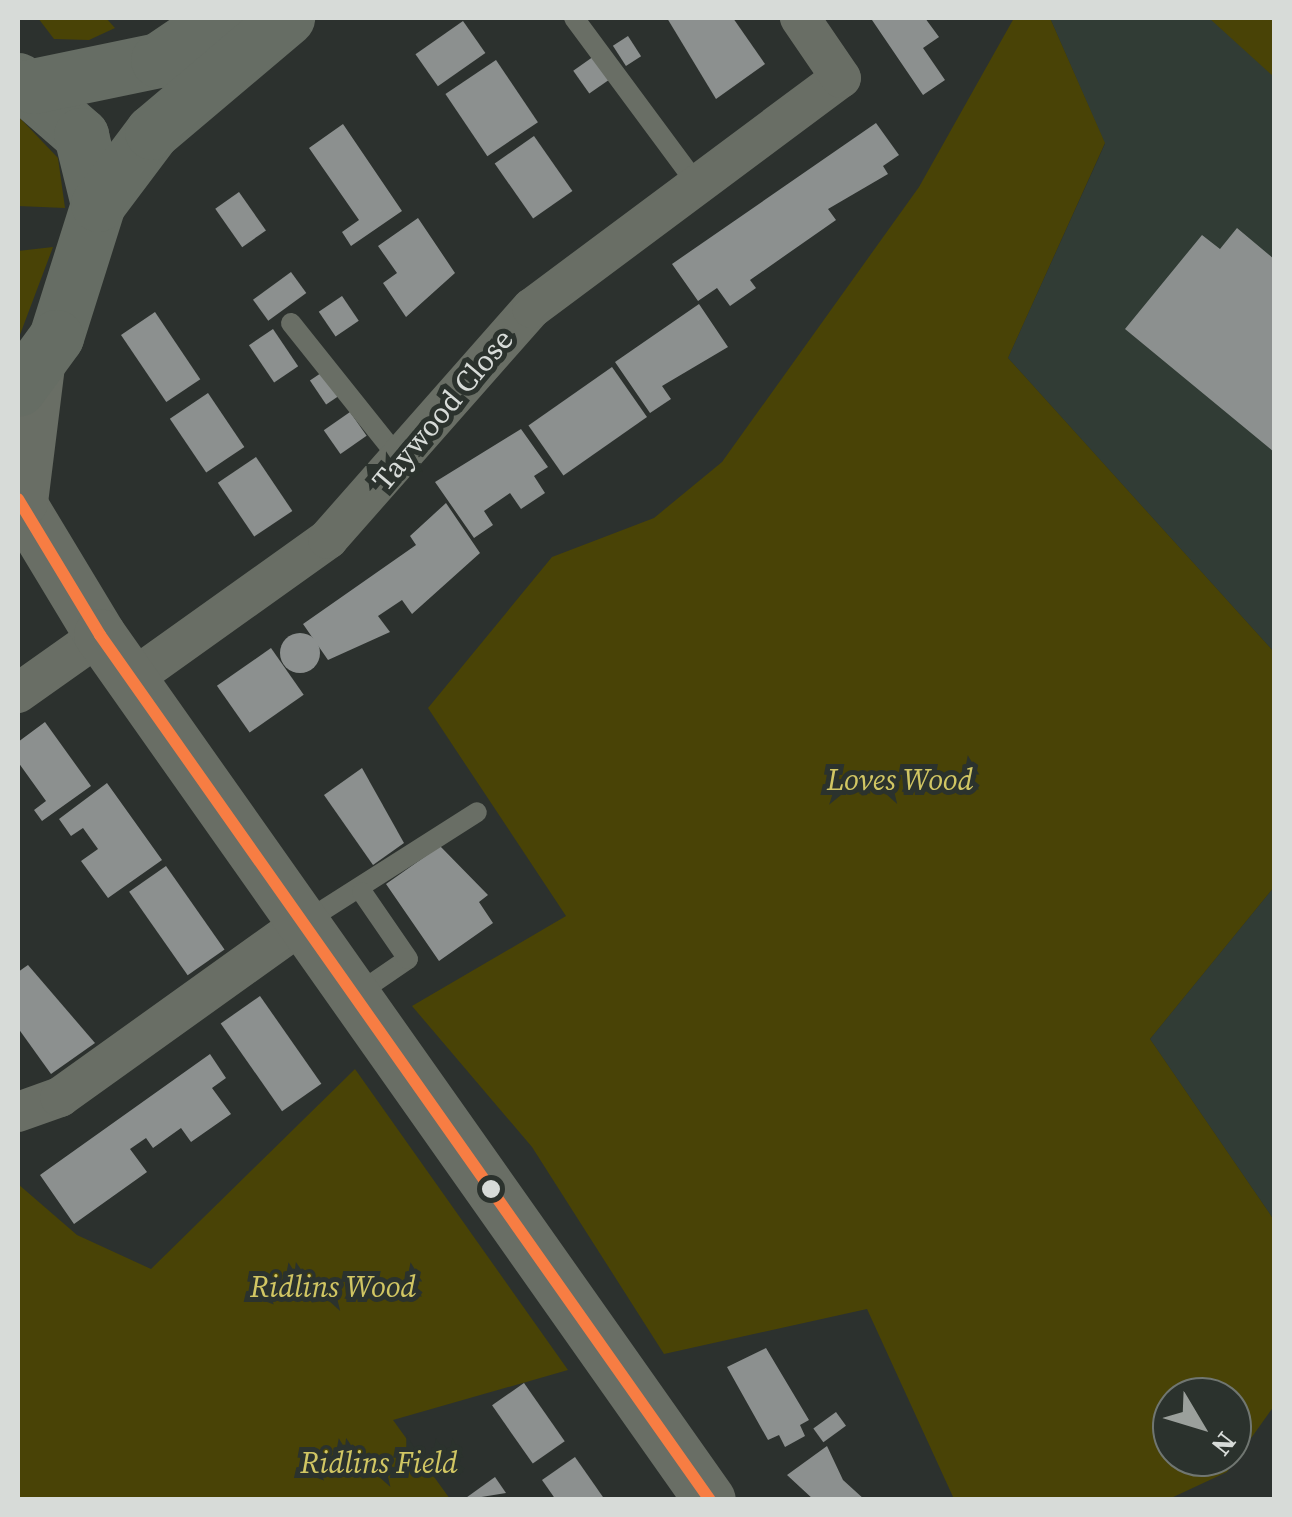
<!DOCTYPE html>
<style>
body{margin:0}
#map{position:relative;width:1292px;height:1517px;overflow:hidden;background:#2c312e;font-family:"Source Serif 4",serif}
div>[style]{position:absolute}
.built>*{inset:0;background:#313c35}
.green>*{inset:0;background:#494306}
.building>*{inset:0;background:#8c908f;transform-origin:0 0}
.round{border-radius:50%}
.service>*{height:20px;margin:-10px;padding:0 10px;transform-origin:10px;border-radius:10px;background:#696e65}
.minor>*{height:40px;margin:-20px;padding:0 20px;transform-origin:20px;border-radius:20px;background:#696e65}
.tertiary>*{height:52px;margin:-26px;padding:0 26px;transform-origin:26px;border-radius:26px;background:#696e65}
.trunk>*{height:55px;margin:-27.5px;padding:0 27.5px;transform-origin:27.5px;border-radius:27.5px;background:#666d64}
.bus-1>*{height:12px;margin:-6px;padding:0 6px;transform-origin:6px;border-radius:6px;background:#f77d43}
.dots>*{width:28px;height:28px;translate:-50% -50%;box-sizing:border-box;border:5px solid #2b322d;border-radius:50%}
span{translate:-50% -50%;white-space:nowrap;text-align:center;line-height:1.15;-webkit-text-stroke:10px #2b322d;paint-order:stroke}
.street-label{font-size:30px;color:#d7dbd8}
.park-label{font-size:30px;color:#d1c663;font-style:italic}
.frame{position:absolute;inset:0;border:20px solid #d7dbd8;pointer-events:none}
.north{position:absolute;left:1152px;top:1377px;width:100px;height:100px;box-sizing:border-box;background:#2b322d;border:2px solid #707671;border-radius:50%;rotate:128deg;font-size:28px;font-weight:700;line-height:40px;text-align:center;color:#d7dbd8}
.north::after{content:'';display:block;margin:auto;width:35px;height:45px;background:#9ba09c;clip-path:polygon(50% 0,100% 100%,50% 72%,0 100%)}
</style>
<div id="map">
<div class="built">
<i style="clip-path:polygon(1050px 18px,1274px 18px,1274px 652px,1008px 358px,1105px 144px)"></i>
<i style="clip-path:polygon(1274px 887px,1274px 1220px,1150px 1039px)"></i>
</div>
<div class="green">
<i style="clip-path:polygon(38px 18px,106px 18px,115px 28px,89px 40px,54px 39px)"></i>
<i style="clip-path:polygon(evenodd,1014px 18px,1050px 18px,1105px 143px,1008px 358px,1274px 652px,1274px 887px,1150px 1039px,1274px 1220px,1274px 1406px,1227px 1472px,1169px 1499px,954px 1499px,867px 1309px,664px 1354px,532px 1147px,412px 1006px,566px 916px,428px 708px,552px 557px,654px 518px,722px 462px,919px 187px,1014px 18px,1232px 1397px,1232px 1457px,1172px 1457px,1172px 1397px,1232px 1397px)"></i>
<i style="clip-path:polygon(1209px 18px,1274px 18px,1274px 77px)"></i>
<i style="clip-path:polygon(18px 116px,58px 158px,65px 208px,18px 206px)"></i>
<i style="clip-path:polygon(53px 247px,18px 340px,18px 342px,18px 251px)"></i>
<i style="clip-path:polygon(355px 1069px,568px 1370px,393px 1420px,450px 1499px,18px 1499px,18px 1184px,77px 1235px,151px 1269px)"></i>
</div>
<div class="building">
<i style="clip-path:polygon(667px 18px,733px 18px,765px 64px,716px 99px)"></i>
<i style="clip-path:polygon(859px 18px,925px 18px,939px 37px,923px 48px,945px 80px,923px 95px,872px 20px)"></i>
<i style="left:463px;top:21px;width:39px;height:58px;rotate:55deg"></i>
<i style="left:628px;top:36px;width:24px;height:18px;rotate:57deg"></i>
<i style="left:597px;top:54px;width:28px;height:29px;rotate:55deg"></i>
<i style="left:496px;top:60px;width:75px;height:61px;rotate:56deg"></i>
<i style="clip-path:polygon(876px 123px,899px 155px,883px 166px,888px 174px,828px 209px,836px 220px,750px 280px,756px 288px,730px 306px,717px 288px,698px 301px,672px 264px)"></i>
<i style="clip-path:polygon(343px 124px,402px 211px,351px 246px,342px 232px,359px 220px,309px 148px)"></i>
<i style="left:534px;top:136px;width:67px;height:48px;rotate:55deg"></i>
<i style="left:239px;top:192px;width:47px;height:29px;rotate:55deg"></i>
<i style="clip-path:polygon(418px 218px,455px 273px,406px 317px,383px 283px,397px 273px,378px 246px)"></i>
<i style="clip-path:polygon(1237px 228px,1274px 259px,1274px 452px,1125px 329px,1202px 235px,1220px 249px)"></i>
<i style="left:291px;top:272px;width:26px;height:47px;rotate:54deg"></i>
<i style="left:342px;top:296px;width:30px;height:28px;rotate:56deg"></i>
<i style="clip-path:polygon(699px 304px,728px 347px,662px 386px,671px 399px,650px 413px,615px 362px)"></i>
<i style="left:155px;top:312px;width:81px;height:41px;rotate:56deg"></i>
<i style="left:273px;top:329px;width:45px;height:29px;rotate:56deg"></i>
<i style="left:612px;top:367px;width:61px;height:102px;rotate:55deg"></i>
<i style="left:324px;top:371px;width:29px;height:17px;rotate:56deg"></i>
<i style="left:208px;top:393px;width:65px;height:46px;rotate:56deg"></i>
<i style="left:350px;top:412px;width:29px;height:32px;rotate:55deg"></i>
<i style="clip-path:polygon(521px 429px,548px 467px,534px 476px,545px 493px,521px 509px,510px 493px,484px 511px,493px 525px,474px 538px,435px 482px)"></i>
<i style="left:256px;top:457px;width:65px;height:46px;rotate:56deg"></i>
<i style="clip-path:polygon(446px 503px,480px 553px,412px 614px,402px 600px,378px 616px,390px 632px,328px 660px,303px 624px,416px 545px,410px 536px)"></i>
<i class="round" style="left:280px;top:633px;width:40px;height:40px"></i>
<i style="left:271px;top:648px;width:57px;height:66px;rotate:55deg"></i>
<i style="clip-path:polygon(45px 722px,91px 786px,42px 821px,34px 810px,46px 801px,18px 762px,18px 742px)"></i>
<i style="clip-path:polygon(362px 768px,404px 843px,373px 865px,324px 795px)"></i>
<i style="clip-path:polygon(107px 783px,162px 860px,108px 898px,81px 861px,98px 849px,83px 828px,71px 836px,59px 819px)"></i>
<i style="clip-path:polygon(440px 846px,488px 895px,479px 902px,493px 923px,439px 961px,386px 884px)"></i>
<i style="left:166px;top:866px;width:102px;height:45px;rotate:55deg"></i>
<i style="clip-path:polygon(28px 965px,95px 1043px,51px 1074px,18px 1028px,18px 972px)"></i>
<i style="left:260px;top:996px;width:107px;height:48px;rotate:55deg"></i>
<i style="clip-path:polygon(210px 1054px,226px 1078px,212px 1088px,231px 1114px,191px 1142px,181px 1128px,153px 1148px,146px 1138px,130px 1149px,147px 1172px,74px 1224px,40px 1175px)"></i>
<i style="clip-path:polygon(766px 1348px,809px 1420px,800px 1425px,805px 1436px,785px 1447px,779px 1435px,768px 1440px,727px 1367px)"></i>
<i style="left:524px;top:1383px;width:71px;height:39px;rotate:55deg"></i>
<i style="left:836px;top:1412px;width:17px;height:28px;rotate:54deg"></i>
<i style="clip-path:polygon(827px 1446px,843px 1480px,865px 1500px,814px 1500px,787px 1475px)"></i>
<i style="clip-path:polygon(575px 1457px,596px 1487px,605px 1500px,556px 1500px,542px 1480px)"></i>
<i style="clip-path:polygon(495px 1477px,506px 1493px,463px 1500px)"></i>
</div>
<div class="service">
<i style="left:574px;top:18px;width:207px;rotate:53.5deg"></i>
<i style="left:291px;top:323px;width:176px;rotate:51.4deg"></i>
<i style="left:303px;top:923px;width:206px;rotate:-32.5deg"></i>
<i style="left:354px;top:996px;width:65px;rotate:-34.4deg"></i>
<i style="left:408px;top:959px;width:81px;rotate:-124.5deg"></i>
</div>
<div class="minor">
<i style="left:132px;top:679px;width:241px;rotate:-35.5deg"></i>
<i style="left:328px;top:539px;width:308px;rotate:-48.6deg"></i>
<i style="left:532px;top:308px;width:385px;rotate:-36.7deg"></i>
<i style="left:841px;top:78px;width:73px;rotate:-124.3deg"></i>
<i style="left:18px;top:693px;width:100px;rotate:-35.3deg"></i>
<i style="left:18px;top:1112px;width:45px;rotate:-19.7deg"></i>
<i style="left:60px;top:1097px;width:299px;rotate:-35.6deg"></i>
</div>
<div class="tertiary">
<i style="left:18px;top:499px;width:159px;rotate:58.9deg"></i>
<i style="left:100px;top:635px;width:1058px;rotate:54.81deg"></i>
<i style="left:22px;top:502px;width:138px;rotate:-82.9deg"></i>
</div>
<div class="trunk">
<i style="left:18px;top:80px;width:84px;rotate:41.1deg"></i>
<i style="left:81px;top:135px;width:71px;rotate:76.2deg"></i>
<i style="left:98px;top:204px;width:139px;rotate:107.5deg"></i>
<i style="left:56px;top:337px;width:64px;rotate:126.2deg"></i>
<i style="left:33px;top:86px;width:128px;rotate:-11.7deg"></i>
<i style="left:158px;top:60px;width:75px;rotate:-34.1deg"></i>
<i style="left:98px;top:204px;width:90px;rotate:-53.1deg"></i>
<i style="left:152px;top:132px;width:177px;rotate:-40.2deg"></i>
</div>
<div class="bus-1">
<i style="left:18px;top:499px;width:159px;rotate:58.9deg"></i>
<i style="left:100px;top:635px;width:1058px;rotate:54.81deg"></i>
</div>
<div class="dots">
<i style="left:491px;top:1189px;background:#d7dbd8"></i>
</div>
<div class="street-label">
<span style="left:443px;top:410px;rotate:-50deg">Taywood Close</span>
</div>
<div class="park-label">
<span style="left:900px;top:780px">Loves Wood</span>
<span style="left:333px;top:1287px">Ridlins Wood</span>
<span style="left:379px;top:1463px">Ridlins Field</span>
</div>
<div class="frame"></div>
<div class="north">N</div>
</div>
